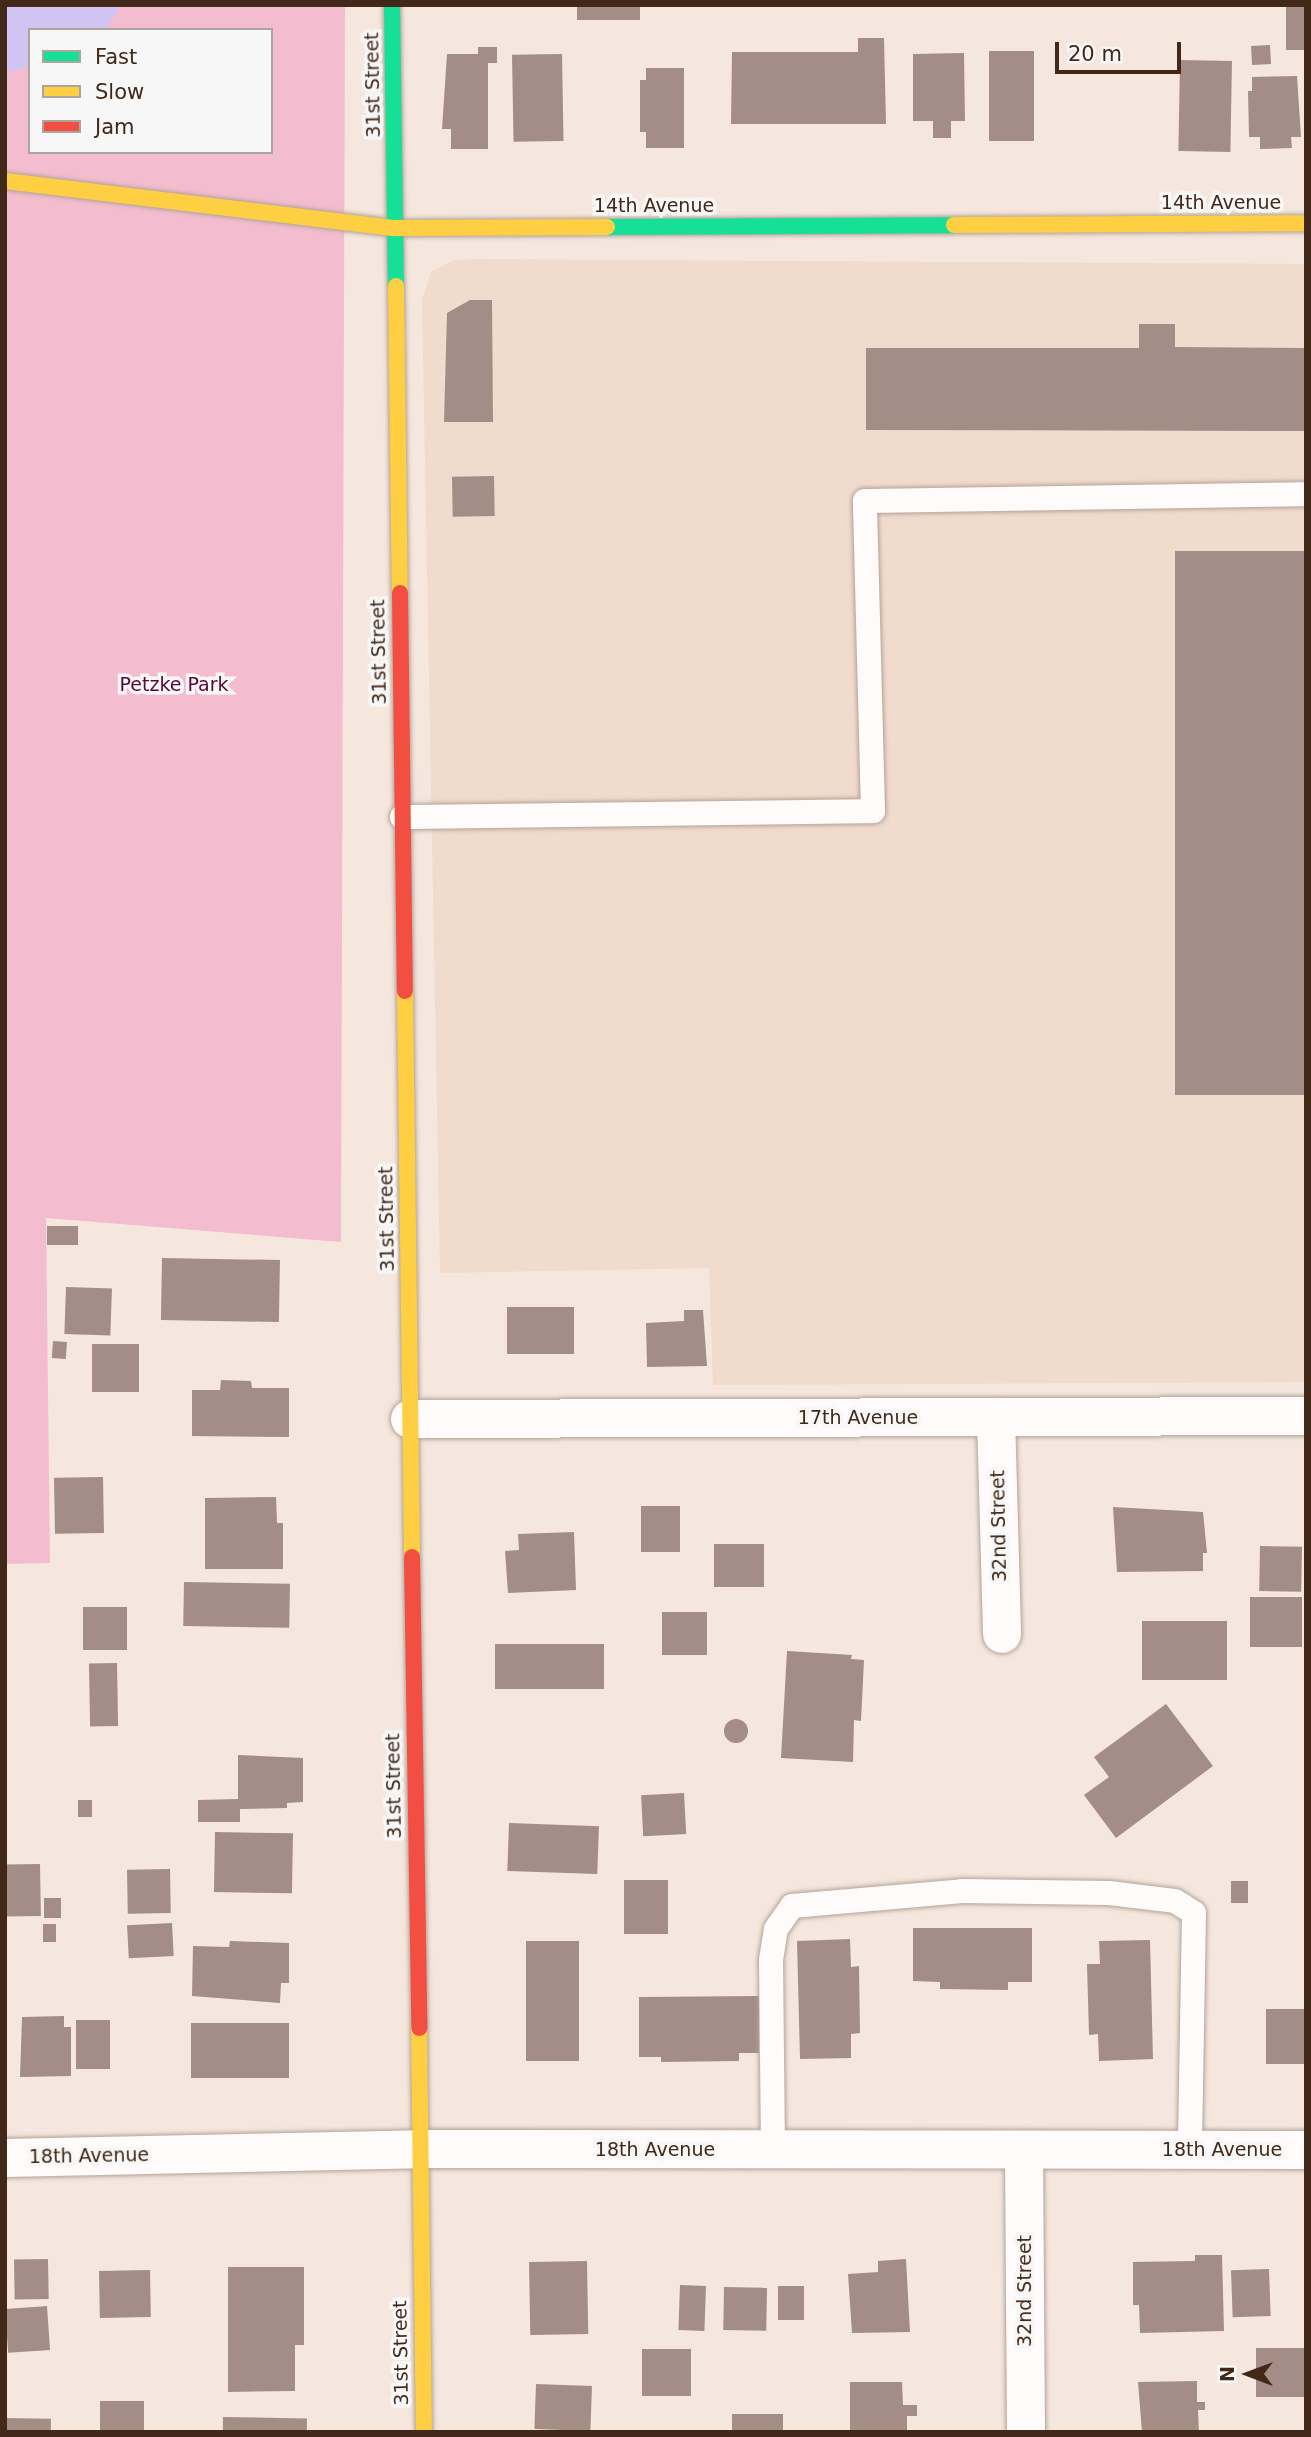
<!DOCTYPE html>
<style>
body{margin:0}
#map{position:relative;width:1311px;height:2437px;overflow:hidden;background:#f5e7de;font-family:"DejaVu Sans",sans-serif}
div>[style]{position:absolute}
.built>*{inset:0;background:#f1dbcd}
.green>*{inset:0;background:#f4bdcf}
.water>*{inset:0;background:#d1c4f2}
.building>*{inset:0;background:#a48d87;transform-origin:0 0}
.round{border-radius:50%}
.roads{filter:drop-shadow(0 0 2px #b4a398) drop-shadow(0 0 2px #b4a398)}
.lane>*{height:24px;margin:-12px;padding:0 12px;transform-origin:12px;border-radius:12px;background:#fefbfa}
.street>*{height:38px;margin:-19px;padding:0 19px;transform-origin:19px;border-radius:19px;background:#fefbfa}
.fast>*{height:16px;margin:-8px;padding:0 8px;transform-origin:8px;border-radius:8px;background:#16e098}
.slow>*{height:16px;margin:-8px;padding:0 8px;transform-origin:8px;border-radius:8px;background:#ffcf43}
.jam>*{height:16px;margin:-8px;padding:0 8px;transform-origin:8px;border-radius:8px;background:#f24e42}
span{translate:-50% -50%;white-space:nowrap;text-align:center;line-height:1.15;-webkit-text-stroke:7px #f7f7f7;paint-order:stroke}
.street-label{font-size:19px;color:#412818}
.park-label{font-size:19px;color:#590636}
.frame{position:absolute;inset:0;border:7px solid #412818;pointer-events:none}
.legend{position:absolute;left:28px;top:28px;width:245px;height:126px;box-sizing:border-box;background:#f7f7f7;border:2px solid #aea49e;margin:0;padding:9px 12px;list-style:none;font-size:21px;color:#412818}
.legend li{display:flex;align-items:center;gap:14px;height:35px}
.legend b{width:35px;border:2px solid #aea49e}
.north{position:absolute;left:1213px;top:2339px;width:70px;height:70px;-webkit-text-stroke:5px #f7f7f7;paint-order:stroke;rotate:270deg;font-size:19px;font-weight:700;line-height:28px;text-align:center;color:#412818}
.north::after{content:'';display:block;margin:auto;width:24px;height:32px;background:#412818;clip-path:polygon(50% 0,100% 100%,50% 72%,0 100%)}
.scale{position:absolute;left:1055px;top:42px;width:126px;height:32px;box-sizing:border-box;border:4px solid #412818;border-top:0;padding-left:9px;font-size:21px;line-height:24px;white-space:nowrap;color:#412818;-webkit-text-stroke:5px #f7f7f7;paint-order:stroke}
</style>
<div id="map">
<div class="built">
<i style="clip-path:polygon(476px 259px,1306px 264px,1306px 1382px,713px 1385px,709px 1268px,440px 1273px,422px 300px,431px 272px,454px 260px)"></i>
</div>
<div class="green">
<i style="clip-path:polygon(evenodd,5px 5px,345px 5px,341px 1242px,46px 1218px,50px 1563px,5px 1564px,5px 5px,30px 30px,271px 30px,271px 152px,30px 152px,30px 30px)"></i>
</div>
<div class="water">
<i style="clip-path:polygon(5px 5px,122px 5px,105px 30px,30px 30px,30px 66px,14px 71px,5px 70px)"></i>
</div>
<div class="building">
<i style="left:577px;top:5px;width:63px;height:15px"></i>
<i style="left:1306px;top:6px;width:44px;height:20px;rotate:90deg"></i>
<i style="clip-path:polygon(858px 38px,884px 38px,886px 124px,731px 124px,732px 52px,858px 52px)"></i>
<i style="left:1270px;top:45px;width:19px;height:19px;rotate:87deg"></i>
<i style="clip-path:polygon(478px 47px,497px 47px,497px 63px,488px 63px,488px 149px,451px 149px,451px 129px,442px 129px,447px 54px,478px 54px)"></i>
<i style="left:989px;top:51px;width:45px;height:90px"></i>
<i style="clip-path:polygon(964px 53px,965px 121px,951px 121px,951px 138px,933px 138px,933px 121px,913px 121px,913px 54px)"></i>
<i style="left:562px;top:54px;width:87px;height:50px;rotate:89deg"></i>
<i style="left:1180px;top:60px;width:52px;height:91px;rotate:1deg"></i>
<i style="clip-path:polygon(646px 68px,684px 68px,684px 148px,646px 148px,646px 132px,640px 132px,640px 80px,646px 80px)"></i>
<i style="clip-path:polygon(1297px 76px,1301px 137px,1291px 137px,1292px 148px,1260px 149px,1260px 137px,1249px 137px,1248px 91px,1252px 91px,1252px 77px)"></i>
<i style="clip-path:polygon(470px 300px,492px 300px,493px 422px,444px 422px,447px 313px)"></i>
<i style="clip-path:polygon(1139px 324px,1175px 324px,1175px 347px,1306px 348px,1306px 431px,866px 430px,866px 348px,1139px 348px)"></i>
<i style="left:494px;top:476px;width:40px;height:42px;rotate:89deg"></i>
<i style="left:1306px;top:551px;width:544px;height:131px;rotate:90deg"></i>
<i style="left:78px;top:1226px;width:19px;height:31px;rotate:90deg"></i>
<i style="left:162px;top:1258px;width:118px;height:62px;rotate:1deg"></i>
<i style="left:66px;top:1287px;width:46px;height:47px;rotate:2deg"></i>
<i style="left:507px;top:1307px;width:67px;height:47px"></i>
<i style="clip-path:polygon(684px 1310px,703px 1310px,707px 1366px,647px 1367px,646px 1323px,684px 1321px)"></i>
<i style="left:53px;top:1341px;width:14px;height:17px;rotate:4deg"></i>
<i style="left:92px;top:1344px;width:47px;height:48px"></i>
<i style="clip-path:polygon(221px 1380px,251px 1381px,252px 1388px,289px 1388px,289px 1437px,192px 1436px,192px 1390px,220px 1390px)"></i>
<i style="left:103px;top:1477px;width:56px;height:49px;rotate:89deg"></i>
<i style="clip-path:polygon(276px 1497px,277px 1523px,283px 1523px,283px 1569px,205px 1569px,205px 1498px)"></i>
<i style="left:641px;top:1506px;width:39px;height:46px"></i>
<i style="clip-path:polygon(1113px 1507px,1203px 1512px,1207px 1553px,1203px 1553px,1203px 1571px,1117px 1572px)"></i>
<i style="clip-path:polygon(574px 1532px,576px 1590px,508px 1593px,505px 1551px,519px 1550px,518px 1534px)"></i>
<i style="left:764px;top:1544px;width:43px;height:50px;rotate:90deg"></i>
<i style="left:1260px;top:1546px;width:42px;height:45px;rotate:1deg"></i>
<i style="left:184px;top:1582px;width:106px;height:44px;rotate:1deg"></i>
<i style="left:1250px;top:1597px;width:52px;height:50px"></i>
<i style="left:83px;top:1607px;width:44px;height:43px"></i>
<i style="left:662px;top:1612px;width:45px;height:43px"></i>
<i style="left:1142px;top:1621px;width:85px;height:59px"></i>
<i style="left:604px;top:1644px;width:45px;height:109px;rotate:90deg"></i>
<i style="clip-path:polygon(787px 1651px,852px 1655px,851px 1659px,864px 1660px,861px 1721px,854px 1720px,853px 1762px,781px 1758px)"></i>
<i style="left:117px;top:1663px;width:63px;height:28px;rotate:89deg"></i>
<i style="clip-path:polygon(1166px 1704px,1213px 1766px,1116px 1838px,1084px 1795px,1109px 1777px,1094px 1757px)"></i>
<i class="round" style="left:724px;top:1719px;width:24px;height:24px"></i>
<i style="clip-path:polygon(238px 1755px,303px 1758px,303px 1802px,287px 1803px,287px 1808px,240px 1809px,240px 1822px,198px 1822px,198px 1800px,238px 1799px)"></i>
<i style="left:684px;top:1793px;width:41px;height:43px;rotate:87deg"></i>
<i style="left:78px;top:1800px;width:14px;height:17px"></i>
<i style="left:509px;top:1823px;width:90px;height:48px;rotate:2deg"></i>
<i style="left:215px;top:1832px;width:78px;height:60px;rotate:1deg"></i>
<i style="left:40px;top:1864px;width:52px;height:35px;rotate:89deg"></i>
<i style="left:170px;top:1869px;width:44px;height:43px;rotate:89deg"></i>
<i style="left:624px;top:1880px;width:44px;height:54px"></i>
<i style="left:1231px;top:1881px;width:17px;height:22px"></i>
<i style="left:44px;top:1898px;width:17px;height:20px"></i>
<i style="left:172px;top:1923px;width:33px;height:45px;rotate:87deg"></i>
<i style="left:43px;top:1924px;width:13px;height:18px"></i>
<i style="clip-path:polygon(913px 1928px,1032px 1928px,1032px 1982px,1008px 1982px,1008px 1990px,940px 1989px,940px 1982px,913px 1981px)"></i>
<i style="clip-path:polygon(850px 1939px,851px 1967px,859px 1966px,860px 2033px,851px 2034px,851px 2058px,800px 2059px,797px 1941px)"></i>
<i style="clip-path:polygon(1150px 1940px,1153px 2059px,1099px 2061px,1098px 2034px,1089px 2035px,1087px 1964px,1100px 1964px,1099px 1941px)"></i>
<i style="clip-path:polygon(230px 1941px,289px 1943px,289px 1983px,281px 1983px,280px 2003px,192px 1996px,193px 1946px,229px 1947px)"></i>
<i style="left:526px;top:1941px;width:53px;height:120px"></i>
<i style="clip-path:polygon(759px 1996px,759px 2053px,739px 2053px,739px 2061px,661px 2062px,661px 2057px,639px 2057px,639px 1997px)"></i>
<i style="left:1306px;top:2009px;width:55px;height:40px;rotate:90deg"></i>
<i style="clip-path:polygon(64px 2016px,64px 2027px,71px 2027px,71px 2076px,20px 2077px,22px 2017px)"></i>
<i style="left:76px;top:2020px;width:34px;height:49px"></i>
<i style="left:289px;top:2023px;width:55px;height:98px;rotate:90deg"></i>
<i style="clip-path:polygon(1195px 2255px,1222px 2255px,1224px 2331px,1140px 2333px,1139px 2305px,1133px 2305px,1133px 2262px,1195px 2261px)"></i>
<i style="left:48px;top:2259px;width:40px;height:34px;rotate:89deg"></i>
<i style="clip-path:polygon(906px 2259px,910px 2332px,852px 2333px,848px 2274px,878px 2272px,878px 2261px)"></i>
<i style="left:587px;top:2261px;width:73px;height:58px;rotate:89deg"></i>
<i style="clip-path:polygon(228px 2267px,304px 2267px,304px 2345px,295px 2345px,295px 2391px,228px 2392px)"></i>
<i style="left:1269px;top:2269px;width:47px;height:38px;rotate:88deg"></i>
<i style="left:150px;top:2270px;width:47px;height:51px;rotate:89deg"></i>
<i style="left:680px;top:2285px;width:26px;height:45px;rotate:2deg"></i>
<i style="left:778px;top:2286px;width:26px;height:34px"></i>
<i style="left:724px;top:2287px;width:43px;height:43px;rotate:1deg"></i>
<i style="left:47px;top:2306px;width:44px;height:42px;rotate:86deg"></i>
<i style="left:1306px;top:2348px;width:49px;height:50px;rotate:90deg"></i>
<i style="left:642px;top:2349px;width:49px;height:47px"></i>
<i style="clip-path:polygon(1197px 2381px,1197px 2402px,1205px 2402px,1205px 2410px,1198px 2410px,1199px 2432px,1142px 2432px,1138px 2382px)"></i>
<i style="clip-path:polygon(850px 2382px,902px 2382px,903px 2405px,917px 2405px,917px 2416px,907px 2416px,907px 2432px,850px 2432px)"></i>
<i style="left:536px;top:2384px;width:56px;height:45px;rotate:2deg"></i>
<i style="left:144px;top:2401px;width:31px;height:44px;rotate:90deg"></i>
<i style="left:732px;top:2414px;width:51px;height:18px"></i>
<i style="left:223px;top:2417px;width:84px;height:15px;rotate:1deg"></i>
<i style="left:5px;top:2418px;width:46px;height:14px;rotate:1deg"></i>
</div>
<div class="roads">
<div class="lane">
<i style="left:402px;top:817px;width:471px;rotate:-0.7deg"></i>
<i style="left:873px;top:811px;width:310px;rotate:-91.5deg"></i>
<i style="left:865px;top:501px;width:441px;rotate:-0.9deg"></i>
<i style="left:773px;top:2150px;width:190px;rotate:-90.6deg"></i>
<i style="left:771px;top:1960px;width:31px;rotate:-81deg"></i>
<i style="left:776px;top:1929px;width:28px;rotate:-55deg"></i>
<i style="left:792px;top:1906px;width:171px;rotate:-5deg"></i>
<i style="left:962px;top:1891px;width:147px;rotate:0.8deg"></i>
<i style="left:1109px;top:1893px;width:66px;rotate:6.9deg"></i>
<i style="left:1175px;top:1901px;width:22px;rotate:32deg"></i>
<i style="left:1194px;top:1913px;width:237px;rotate:91deg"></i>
</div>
<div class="street">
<i style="left:996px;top:1417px;width:217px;rotate:88.4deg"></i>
<i style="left:410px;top:1419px;width:896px;rotate:-0.19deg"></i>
<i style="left:1024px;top:2150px;width:282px;rotate:89.6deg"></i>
<i style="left:5px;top:2158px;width:414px;rotate:-1.2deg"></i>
<i style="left:419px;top:2149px;width:887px;rotate:0.06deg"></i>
</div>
<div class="fast">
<i style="left:392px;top:5px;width:281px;rotate:89.2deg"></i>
<i style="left:607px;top:227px;width:347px;rotate:-0.3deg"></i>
</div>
<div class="slow">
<i style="left:5px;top:181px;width:393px;rotate:6.9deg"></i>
<i style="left:395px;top:228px;width:212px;rotate:-0.3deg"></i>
<i style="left:954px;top:225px;width:352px;rotate:-0.3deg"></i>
<i style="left:396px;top:286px;width:307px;rotate:89.3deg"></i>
<i style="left:405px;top:991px;width:566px;rotate:89.29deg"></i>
<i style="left:419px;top:2028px;width:404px;rotate:89.3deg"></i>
</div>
<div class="jam">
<i style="left:400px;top:593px;width:398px;rotate:89.3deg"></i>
<i style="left:412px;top:1557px;width:471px;rotate:89.1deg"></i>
</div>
</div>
<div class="street-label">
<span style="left:373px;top:85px;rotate:-91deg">31st Street</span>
<span style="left:1221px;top:203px">14th Avenue</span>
<span style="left:654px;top:206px">14th Avenue</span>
<span style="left:379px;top:652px;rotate:-91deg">31st Street</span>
<span style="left:387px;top:1219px;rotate:-91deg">31st Street</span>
<span style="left:858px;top:1418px">17th Avenue</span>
<span style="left:999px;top:1526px;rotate:-91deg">32nd Street</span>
<span style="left:394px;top:1786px;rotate:-91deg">31st Street</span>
<span style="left:655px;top:2150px">18th Avenue</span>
<span style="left:1222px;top:2150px">18th Avenue</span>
<span style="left:89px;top:2156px;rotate:-1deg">18th Avenue</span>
<span style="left:1025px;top:2291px;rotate:-90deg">32nd Street</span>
<span style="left:401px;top:2353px;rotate:-91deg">31st Street</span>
</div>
<div class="park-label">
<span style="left:174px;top:685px">Petzke Park</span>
</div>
<div class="frame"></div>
<ul class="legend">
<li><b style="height:9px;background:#16e098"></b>Fast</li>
<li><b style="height:9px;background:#ffcf43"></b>Slow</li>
<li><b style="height:9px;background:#f24e42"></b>Jam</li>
</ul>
<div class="north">N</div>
<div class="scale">20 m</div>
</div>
